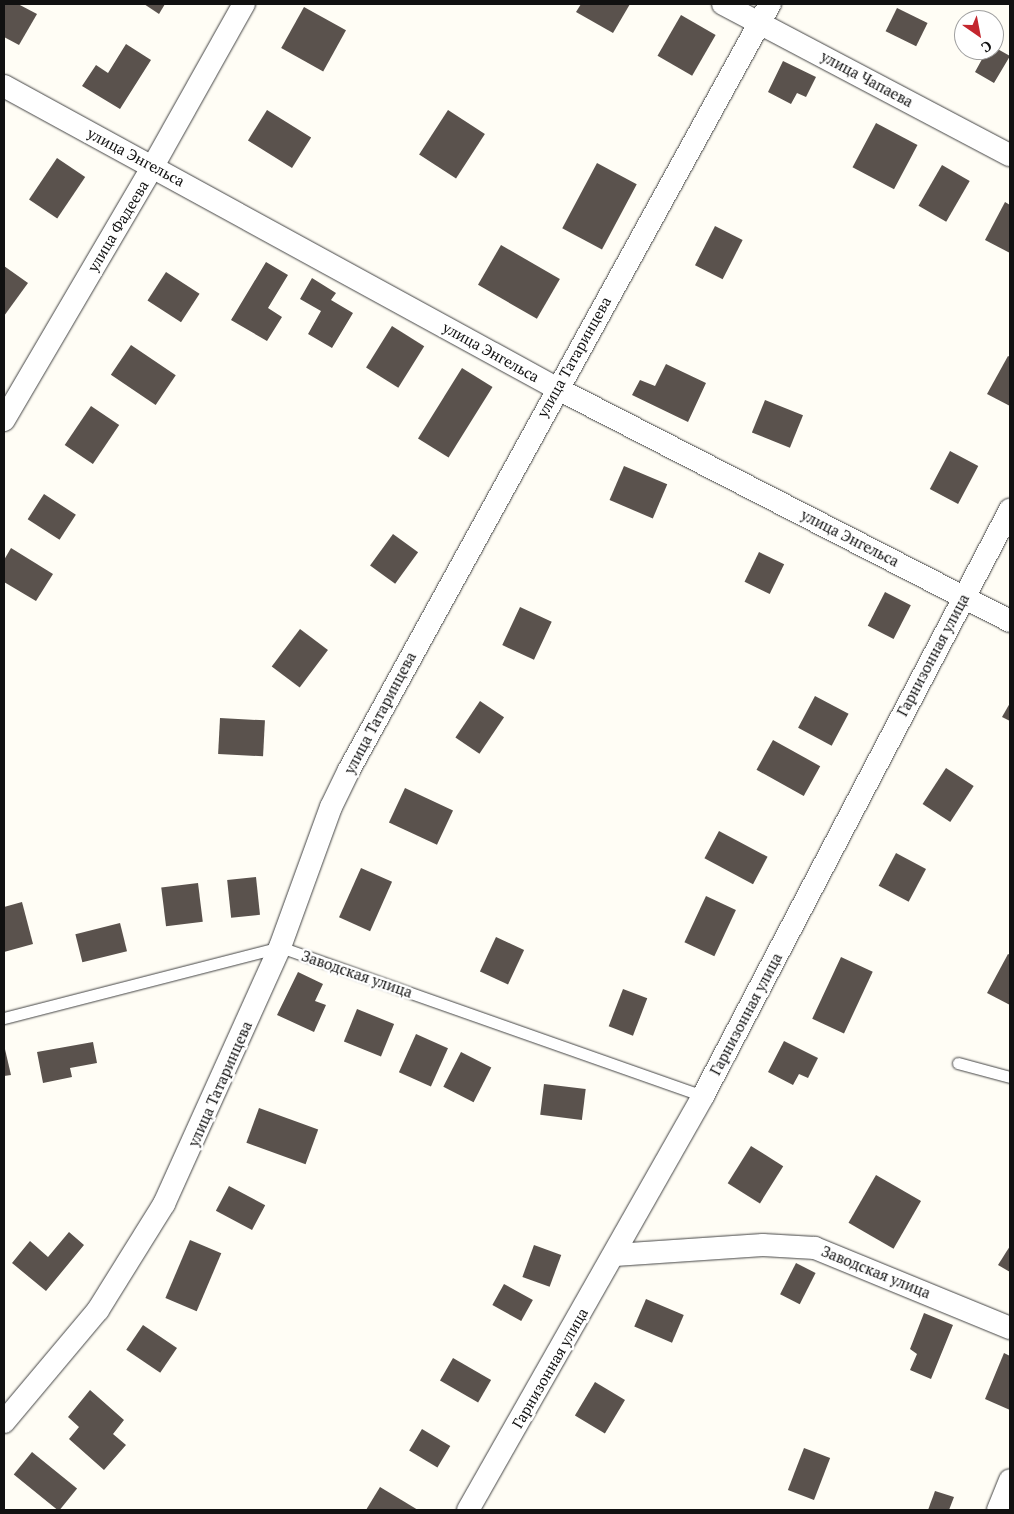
<!DOCTYPE html>
<meta charset="utf-8">
<style>
body{margin:0}
#map{position:relative;width:1014px;height:1514px;overflow:hidden;background:#fffdf5;font-family:"PT Serif",serif}
div>[style]{position:absolute}
.building>*{inset:0;background:#5a524d;transform-origin:0 0}
.roads{filter:drop-shadow(0 0 1px #444) drop-shadow(0 0 1px #444)}
.lane>*{height:11px;margin:-5.5px;padding:0 5.5px;transform-origin:5.5px;border-radius:5.5px;background:#fff}
.street>*{height:22px;margin:-11px;padding:0 11px;transform-origin:11px;border-radius:11px;background:#fff}
span{translate:-50% -50%;white-space:nowrap;text-align:center;line-height:1.15;-webkit-text-stroke:5px #fff;paint-order:stroke}
.street-label{font-size:15px;color:#111}
.frame{position:absolute;inset:0;border:5px solid #111;pointer-events:none}
.north{position:absolute;left:954px;top:10px;width:50px;height:50px;box-sizing:border-box;background:#fff;border:1px solid #a0a0a0;border-radius:50%;rotate:147deg;font-size:14px;font-weight:700;line-height:20px;text-align:center;color:#111}
.north::after{content:'';display:block;margin:auto;width:18px;height:22px;background:#c4262e;clip-path:polygon(50% 0,100% 100%,50% 72%,0 100%)}
</style>
<div id="map">
<div class="building">
<i style="clip-path:polygon(4px 4px,18px 4px,37px 14px,19px 45px,4px 37px)"></i>
<i style="clip-path:polygon(144px 4px,165px 4px,159px 14px)"></i>
<i style="clip-path:polygon(581px 4px,630px 4px,613px 33px,576px 12px)"></i>
<i style="left:304px;top:7px;width:48px;height:47px;rotate:29deg"></i>
<i style="left:897px;top:8px;width:34px;height:26px;rotate:26deg"></i>
<i style="left:681px;top:15px;width:40px;height:47px;rotate:30deg"></i>
<i style="clip-path:polygon(126px 44px,151px 60px,120px 109px,82px 86px,96px 65px,108px 73px)"></i>
<i style="clip-path:polygon(994px 47px,1010px 56px,994px 83px,975px 72px,987px 50px,994px 50px)"></i>
<i style="clip-path:polygon(783px 61px,816px 77px,806px 97px,797px 93px,791px 104px,768px 92px)"></i>
<i style="left:267px;top:110px;width:52px;height:36px;rotate:32deg"></i>
<i style="left:448px;top:110px;width:44px;height:53px;rotate:33deg"></i>
<i style="left:876px;top:123px;width:47px;height:50px;rotate:28deg"></i>
<i style="left:57px;top:158px;width:34px;height:50px;rotate:34deg"></i>
<i style="left:597px;top:163px;width:45px;height:74px;rotate:28deg"></i>
<i style="left:942px;top:165px;width:32px;height:47px;rotate:30deg"></i>
<i style="clip-path:polygon(1005px 202px,1010px 205px,1010px 253px,985px 240px)"></i>
<i style="left:715px;top:226px;width:31px;height:44px;rotate:27deg"></i>
<i style="left:501px;top:245px;width:68px;height:46px;rotate:30deg"></i>
<i style="clip-path:polygon(266px 262px,288px 275px,268px 308px,282px 317px,267px 341px,231px 320px)"></i>
<i style="clip-path:polygon(4px 266px,28px 283px,4px 316px)"></i>
<i style="left:166px;top:272px;width:40px;height:34px;rotate:33deg"></i>
<i style="clip-path:polygon(312px 278px,336px 293px,331px 300px,353px 313px,332px 348px,308px 334px,321px 311px,300px 299px)"></i>
<i style="left:392px;top:326px;width:38px;height:49px;rotate:32deg"></i>
<i style="left:131px;top:345px;width:54px;height:36px;rotate:34deg"></i>
<i style="clip-path:polygon(1008px 356px,1010px 357px,1010px 406px,987px 394px)"></i>
<i style="clip-path:polygon(666px 364px,706px 383px,688px 422px,632px 395px,640px 380px,655px 386px)"></i>
<i style="left:462px;top:368px;width:36px;height:83px;rotate:32deg"></i>
<i style="left:765px;top:400px;width:41px;height:35px;rotate:22deg"></i>
<i style="left:91px;top:406px;width:34px;height:47px;rotate:34deg"></i>
<i style="left:950px;top:451px;width:32px;height:43px;rotate:28deg"></i>
<i style="left:624px;top:466px;width:47px;height:37px;rotate:23deg"></i>
<i style="left:44px;top:494px;width:38px;height:30px;rotate:33deg"></i>
<i style="left:393px;top:534px;width:31px;height:39px;rotate:36deg"></i>
<i style="clip-path:polygon(11px 548px,53px 574px,36px 601px,4px 582px,4px 560px)"></i>
<i style="left:759px;top:552px;width:28px;height:33px;rotate:26deg"></i>
<i style="left:885px;top:592px;width:29px;height:38px;rotate:27deg"></i>
<i style="left:520px;top:607px;width:35px;height:42px;rotate:25deg"></i>
<i style="left:300px;top:629px;width:35px;height:47px;rotate:37deg"></i>
<i style="left:815px;top:696px;width:38px;height:36px;rotate:28deg"></i>
<i style="left:480px;top:701px;width:29px;height:44px;rotate:34deg"></i>
<i style="clip-path:polygon(1010px 703px,1010px 721px,1002px 717px)"></i>
<i style="left:220px;top:718px;width:45px;height:36px;rotate:3deg"></i>
<i style="left:773px;top:740px;width:54px;height:34px;rotate:29deg"></i>
<i style="left:946px;top:768px;width:33px;height:43px;rotate:33deg"></i>
<i style="left:405px;top:788px;width:53px;height:38px;rotate:25deg"></i>
<i style="left:719px;top:831px;width:55px;height:31px;rotate:28deg"></i>
<i style="left:896px;top:853px;width:34px;height:37px;rotate:28deg"></i>
<i style="left:361px;top:868px;width:34px;height:54px;rotate:24deg"></i>
<i style="left:256px;top:877px;width:38px;height:29px;rotate:84deg"></i>
<i style="left:198px;top:883px;width:39px;height:37px;rotate:83deg"></i>
<i style="left:706px;top:896px;width:33px;height:51px;rotate:25deg"></i>
<i style="clip-path:polygon(22px 902px,33px 944px,4px 952px,4px 907px)"></i>
<i style="left:120px;top:923px;width:29px;height:46px;rotate:76deg"></i>
<i style="left:496px;top:937px;width:31px;height:38px;rotate:25deg"></i>
<i style="clip-path:polygon(1008px 954px,1010px 955px,1010px 1005px,987px 993px)"></i>
<i style="left:841px;top:957px;width:35px;height:68px;rotate:25deg"></i>
<i style="clip-path:polygon(298px 972px,323px 984px,315px 1001px,326px 1005px,314px 1032px,277px 1015px)"></i>
<i style="left:623px;top:989px;width:26px;height:40px;rotate:21deg"></i>
<i style="left:357px;top:1009px;width:40px;height:35px;rotate:22deg"></i>
<i style="left:416px;top:1034px;width:35px;height:42px;rotate:24deg"></i>
<i style="clip-path:polygon(784px 1041px,818px 1058px,808px 1078px,799px 1074px,793px 1085px,768px 1072px)"></i>
<i style="clip-path:polygon(93px 1042px,97px 1063px,70px 1068px,72px 1077px,43px 1083px,37px 1052px)"></i>
<i style="clip-path:polygon(4px 1045px,11px 1075px,4px 1076px)"></i>
<i style="left:461px;top:1052px;width:34px;height:39px;rotate:27deg"></i>
<i style="left:544px;top:1084px;width:42px;height:31px;rotate:7deg"></i>
<i style="left:259px;top:1108px;width:63px;height:37px;rotate:20deg"></i>
<i style="left:751px;top:1146px;width:38px;height:44px;rotate:32deg"></i>
<i style="left:876px;top:1175px;width:52px;height:55px;rotate:30deg"></i>
<i style="left:229px;top:1186px;width:41px;height:28px;rotate:28deg"></i>
<i style="clip-path:polygon(69px 1232px,84px 1245px,46px 1291px,12px 1263px,30px 1241px,48px 1257px)"></i>
<i style="left:190px;top:1240px;width:34px;height:63px;rotate:23deg"></i>
<i style="left:534px;top:1245px;width:29px;height:34px;rotate:20deg"></i>
<i style="clip-path:polygon(1010px 1246px,1010px 1272px,998px 1265px)"></i>
<i style="left:796px;top:1263px;width:22px;height:35px;rotate:27deg"></i>
<i style="left:504px;top:1284px;width:33px;height:24px;rotate:29deg"></i>
<i style="left:646px;top:1299px;width:41px;height:30px;rotate:23deg"></i>
<i style="clip-path:polygon(924px 1313px,953px 1325px,931px 1379px,910px 1370px,917px 1354px,910px 1349px)"></i>
<i style="left:143px;top:1325px;width:41px;height:30px;rotate:34deg"></i>
<i style="clip-path:polygon(1004px 1353px,1010px 1356px,1010px 1410px,985px 1399px)"></i>
<i style="left:453px;top:1358px;width:44px;height:26px;rotate:30deg"></i>
<i style="left:595px;top:1382px;width:35px;height:39px;rotate:31deg"></i>
<i style="clip-path:polygon(90px 1390px,124px 1420px,113px 1434px,126px 1445px,104px 1470px,69px 1439px,79px 1427px,68px 1417px)"></i>
<i style="left:422px;top:1429px;width:33px;height:25px;rotate:31deg"></i>
<i style="left:804px;top:1448px;width:28px;height:45px;rotate:21deg"></i>
<i style="left:32px;top:1452px;width:58px;height:29px;rotate:39deg"></i>
<i style="clip-path:polygon(380px 1487px,418px 1510px,366px 1510px)"></i>
<i style="clip-path:polygon(935px 1491px,954px 1497px,949px 1510px,928px 1510px)"></i>
</div>
<div class="roads">
<div class="lane">
<i style="left:4px;top:1018px;width:285px;rotate:-14.4deg"></i>
<i style="left:280px;top:947px;width:448px;rotate:19.4deg"></i>
<i style="left:958px;top:1063px;width:54px;rotate:15.1deg"></i>
</div>
<div class="street">
<i style="left:723px;top:4px;width:324px;rotate:27.8deg"></i>
<i style="left:4px;top:86px;width:629px;rotate:28.68deg"></i>
<i style="left:556px;top:388px;width:510px;rotate:27.17deg"></i>
<i style="left:4px;top:420px;width:294px;rotate:-59.6deg"></i>
<i style="left:153px;top:166px;width:186px;rotate:-60.7deg"></i>
<i style="left:615px;top:1255px;width:148px;rotate:-3.9deg"></i>
<i style="left:763px;top:1245px;width:52px;rotate:3.3deg"></i>
<i style="left:815px;top:1248px;width:211px;rotate:22.3deg"></i>
<i style="left:4px;top:1422px;width:146px;rotate:-50deg"></i>
<i style="left:98px;top:1310px;width:125px;rotate:-58.1deg"></i>
<i style="left:164px;top:1204px;width:282px;rotate:-65.7deg"></i>
<i style="left:280px;top:947px;width:149px;rotate:-70deg"></i>
<i style="left:331px;top:807px;width:41px;rotate:-64.1deg"></i>
<i style="left:349px;top:770px;width:874px;rotate:-61.21deg"></i>
<i style="left:468px;top:1510px;width:476px;rotate:-60.4deg"></i>
<i style="left:703px;top:1096px;width:662px;rotate:-62.35deg"></i>
<i style="left:998px;top:1510px;width:32px;rotate:-68deg"></i>
</div>
</div>
<div class="street-label">
<span style="left:867px;top:79px;rotate:28deg">улица Чапаева</span>
<span style="left:136px;top:157px;rotate:28deg">улица Энгельса</span>
<span style="left:118px;top:226px;rotate:-59deg">улица Фадеева</span>
<span style="left:491px;top:352px;rotate:29deg">улица Энгельса</span>
<span style="left:574px;top:357px;rotate:-61deg">улица Татаринцева</span>
<span style="left:850px;top:538px;rotate:27deg">улица Энгельса</span>
<span style="left:933px;top:655px;rotate:-62deg">Гарнизонная улица</span>
<span style="left:380px;top:713px;rotate:-62deg">улица Татаринцева</span>
<span style="left:357px;top:974px;rotate:19deg">Заводская улица</span>
<span style="left:746px;top:1014px;rotate:-62deg">Гарнизонная улица</span>
<span style="left:220px;top:1084px;rotate:-66deg">улица Татаринцева</span>
<span style="left:876px;top:1272px;rotate:22deg">Заводская улица</span>
<span style="left:550px;top:1368px;rotate:-60deg">Гарнизонная улица</span>
</div>
<div class="frame"></div>
<div class="north">С</div>
</div>
